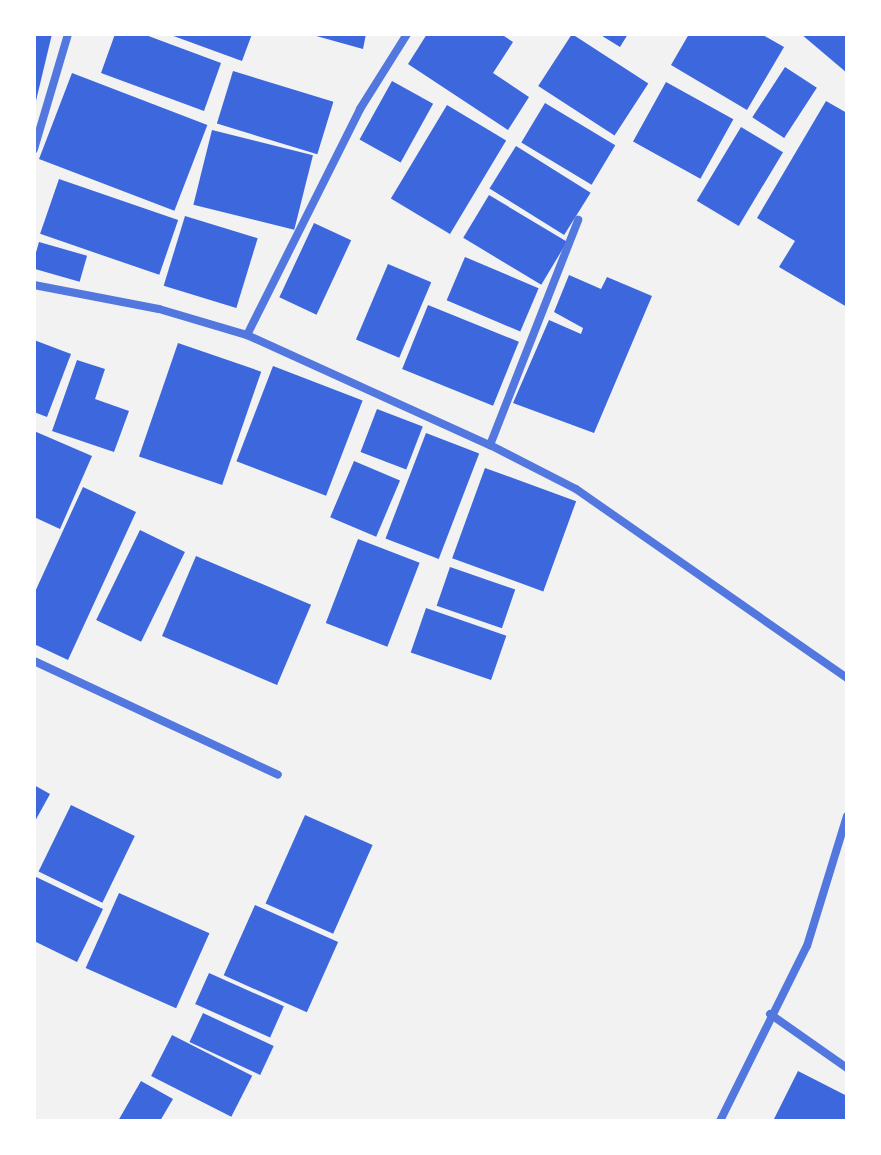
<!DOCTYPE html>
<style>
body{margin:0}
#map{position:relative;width:881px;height:1155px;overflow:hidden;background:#f2f2f2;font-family:"Archivo Narrow",sans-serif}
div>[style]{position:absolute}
.building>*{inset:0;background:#3d67dc;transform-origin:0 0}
.minor>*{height:8px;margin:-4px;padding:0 4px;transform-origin:4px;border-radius:4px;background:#5277de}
span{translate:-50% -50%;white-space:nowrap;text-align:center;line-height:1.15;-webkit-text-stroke:8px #fff;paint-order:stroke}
.frame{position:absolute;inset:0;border:36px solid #fff;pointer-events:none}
</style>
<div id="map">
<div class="building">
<i style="clip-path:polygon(34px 34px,52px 34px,35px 105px,34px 105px)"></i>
<i style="clip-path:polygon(115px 34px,143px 34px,221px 63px,204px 111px,101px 73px)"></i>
<i style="clip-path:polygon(168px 34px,252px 34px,242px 61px)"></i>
<i style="clip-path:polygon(309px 34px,366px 34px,363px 49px)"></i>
<i style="clip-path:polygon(427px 34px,501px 34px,513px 42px,493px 73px,529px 97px,508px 130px,408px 64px)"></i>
<i style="left:572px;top:34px;width:91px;height:62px;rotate:33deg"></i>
<i style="clip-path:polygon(599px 34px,628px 34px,620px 47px)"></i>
<i style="clip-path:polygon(689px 34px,761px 34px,784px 47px,747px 110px,671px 65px)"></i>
<i style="clip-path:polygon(801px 34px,847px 34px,847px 73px)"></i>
<i style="left:785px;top:67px;width:38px;height:60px;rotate:33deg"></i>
<i style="left:233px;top:71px;width:105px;height:55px;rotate:17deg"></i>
<i style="left:72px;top:73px;width:145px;height:92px;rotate:21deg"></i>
<i style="left:392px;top:81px;width:47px;height:67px;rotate:29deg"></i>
<i style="left:666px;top:82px;width:77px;height:68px;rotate:29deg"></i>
<i style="clip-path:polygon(826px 101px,847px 113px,847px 307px,779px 267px,795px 241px,757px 218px)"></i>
<i style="left:545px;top:103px;width:82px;height:46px;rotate:31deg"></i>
<i style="left:447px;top:105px;width:69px;height:109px;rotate:31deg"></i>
<i style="left:741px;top:127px;width:49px;height:86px;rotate:31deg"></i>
<i style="left:212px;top:130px;width:104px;height:77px;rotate:14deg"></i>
<i style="left:516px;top:146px;width:88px;height:50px;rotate:32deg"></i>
<i style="left:59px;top:179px;width:126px;height:58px;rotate:19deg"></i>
<i style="left:489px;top:195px;width:91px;height:50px;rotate:31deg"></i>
<i style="left:185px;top:216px;width:76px;height:73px;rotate:17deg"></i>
<i style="left:314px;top:223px;width:41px;height:82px;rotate:25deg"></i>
<i style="left:39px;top:242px;width:50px;height:27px;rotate:16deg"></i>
<i style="left:465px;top:257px;width:80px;height:47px;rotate:23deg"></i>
<i style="left:388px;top:264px;width:47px;height:82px;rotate:23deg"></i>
<i style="clip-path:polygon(569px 275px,601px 289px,607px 277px,652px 296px,594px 433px,513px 403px,549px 320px,581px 334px,583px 328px,554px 312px)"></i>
<i style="left:428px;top:305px;width:98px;height:69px;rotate:22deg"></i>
<i style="clip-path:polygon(34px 340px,71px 354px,47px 417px,34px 412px)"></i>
<i style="left:178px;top:343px;width:88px;height:120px;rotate:19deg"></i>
<i style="clip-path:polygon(77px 360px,105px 369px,95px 399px,129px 411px,114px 452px,52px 431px)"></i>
<i style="left:273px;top:366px;width:96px;height:102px;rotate:21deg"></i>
<i style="left:377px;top:409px;width:49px;height:46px;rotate:21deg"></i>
<i style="clip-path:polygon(34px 431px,92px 456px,60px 529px,34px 517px)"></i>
<i style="left:426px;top:433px;width:57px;height:113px;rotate:21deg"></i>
<i style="left:354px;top:461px;width:50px;height:61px;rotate:23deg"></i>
<i style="left:485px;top:468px;width:97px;height:96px;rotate:20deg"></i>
<i style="clip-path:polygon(83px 487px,136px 512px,68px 660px,34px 644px,34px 594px)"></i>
<i style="left:140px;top:530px;width:50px;height:100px;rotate:26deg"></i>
<i style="left:358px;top:539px;width:66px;height:90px;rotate:21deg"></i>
<i style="left:196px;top:556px;width:125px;height:87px;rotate:23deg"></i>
<i style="left:450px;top:567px;width:69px;height:41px;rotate:19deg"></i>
<i style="left:426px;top:608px;width:85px;height:47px;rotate:19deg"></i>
<i style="clip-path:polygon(34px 785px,50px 794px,34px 823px)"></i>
<i style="left:71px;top:805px;width:71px;height:74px;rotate:26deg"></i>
<i style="left:305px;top:815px;width:74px;height:97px;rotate:24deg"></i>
<i style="clip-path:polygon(34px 876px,103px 909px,77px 962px,34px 941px)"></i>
<i style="left:119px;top:893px;width:99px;height:82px;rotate:24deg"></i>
<i style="left:255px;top:905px;width:91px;height:77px;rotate:24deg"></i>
<i style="left:209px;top:973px;width:82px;height:34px;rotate:24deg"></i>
<i style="left:203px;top:1013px;width:78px;height:32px;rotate:25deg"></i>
<i style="left:172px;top:1035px;width:90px;height:46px;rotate:27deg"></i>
<i style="clip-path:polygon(798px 1071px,847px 1096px,847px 1121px,773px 1121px)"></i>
<i style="clip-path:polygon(141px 1081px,173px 1099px,160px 1121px,118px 1121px)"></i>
</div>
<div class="minor">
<i style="left:34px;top:149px;width:120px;rotate:-73.5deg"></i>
<i style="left:34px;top:285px;width:127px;rotate:10.9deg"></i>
<i style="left:159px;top:309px;width:92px;rotate:16.5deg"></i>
<i style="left:247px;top:335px;width:267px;rotate:24.4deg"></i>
<i style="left:490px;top:445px;width:97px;rotate:27.1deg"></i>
<i style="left:576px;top:489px;width:330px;rotate:34.9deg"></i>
<i style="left:247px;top:335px;width:253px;rotate:-63.4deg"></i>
<i style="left:360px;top:109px;width:89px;rotate:-57.9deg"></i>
<i style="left:490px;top:445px;width:242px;rotate:-68.6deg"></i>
<i style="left:34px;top:661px;width:269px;rotate:25deg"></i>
<i style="left:770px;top:1014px;width:94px;rotate:35deg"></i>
<i style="left:720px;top:1121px;width:195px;rotate:-63.6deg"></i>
<i style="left:807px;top:946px;width:136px;rotate:-72.9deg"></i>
</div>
<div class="frame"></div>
</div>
